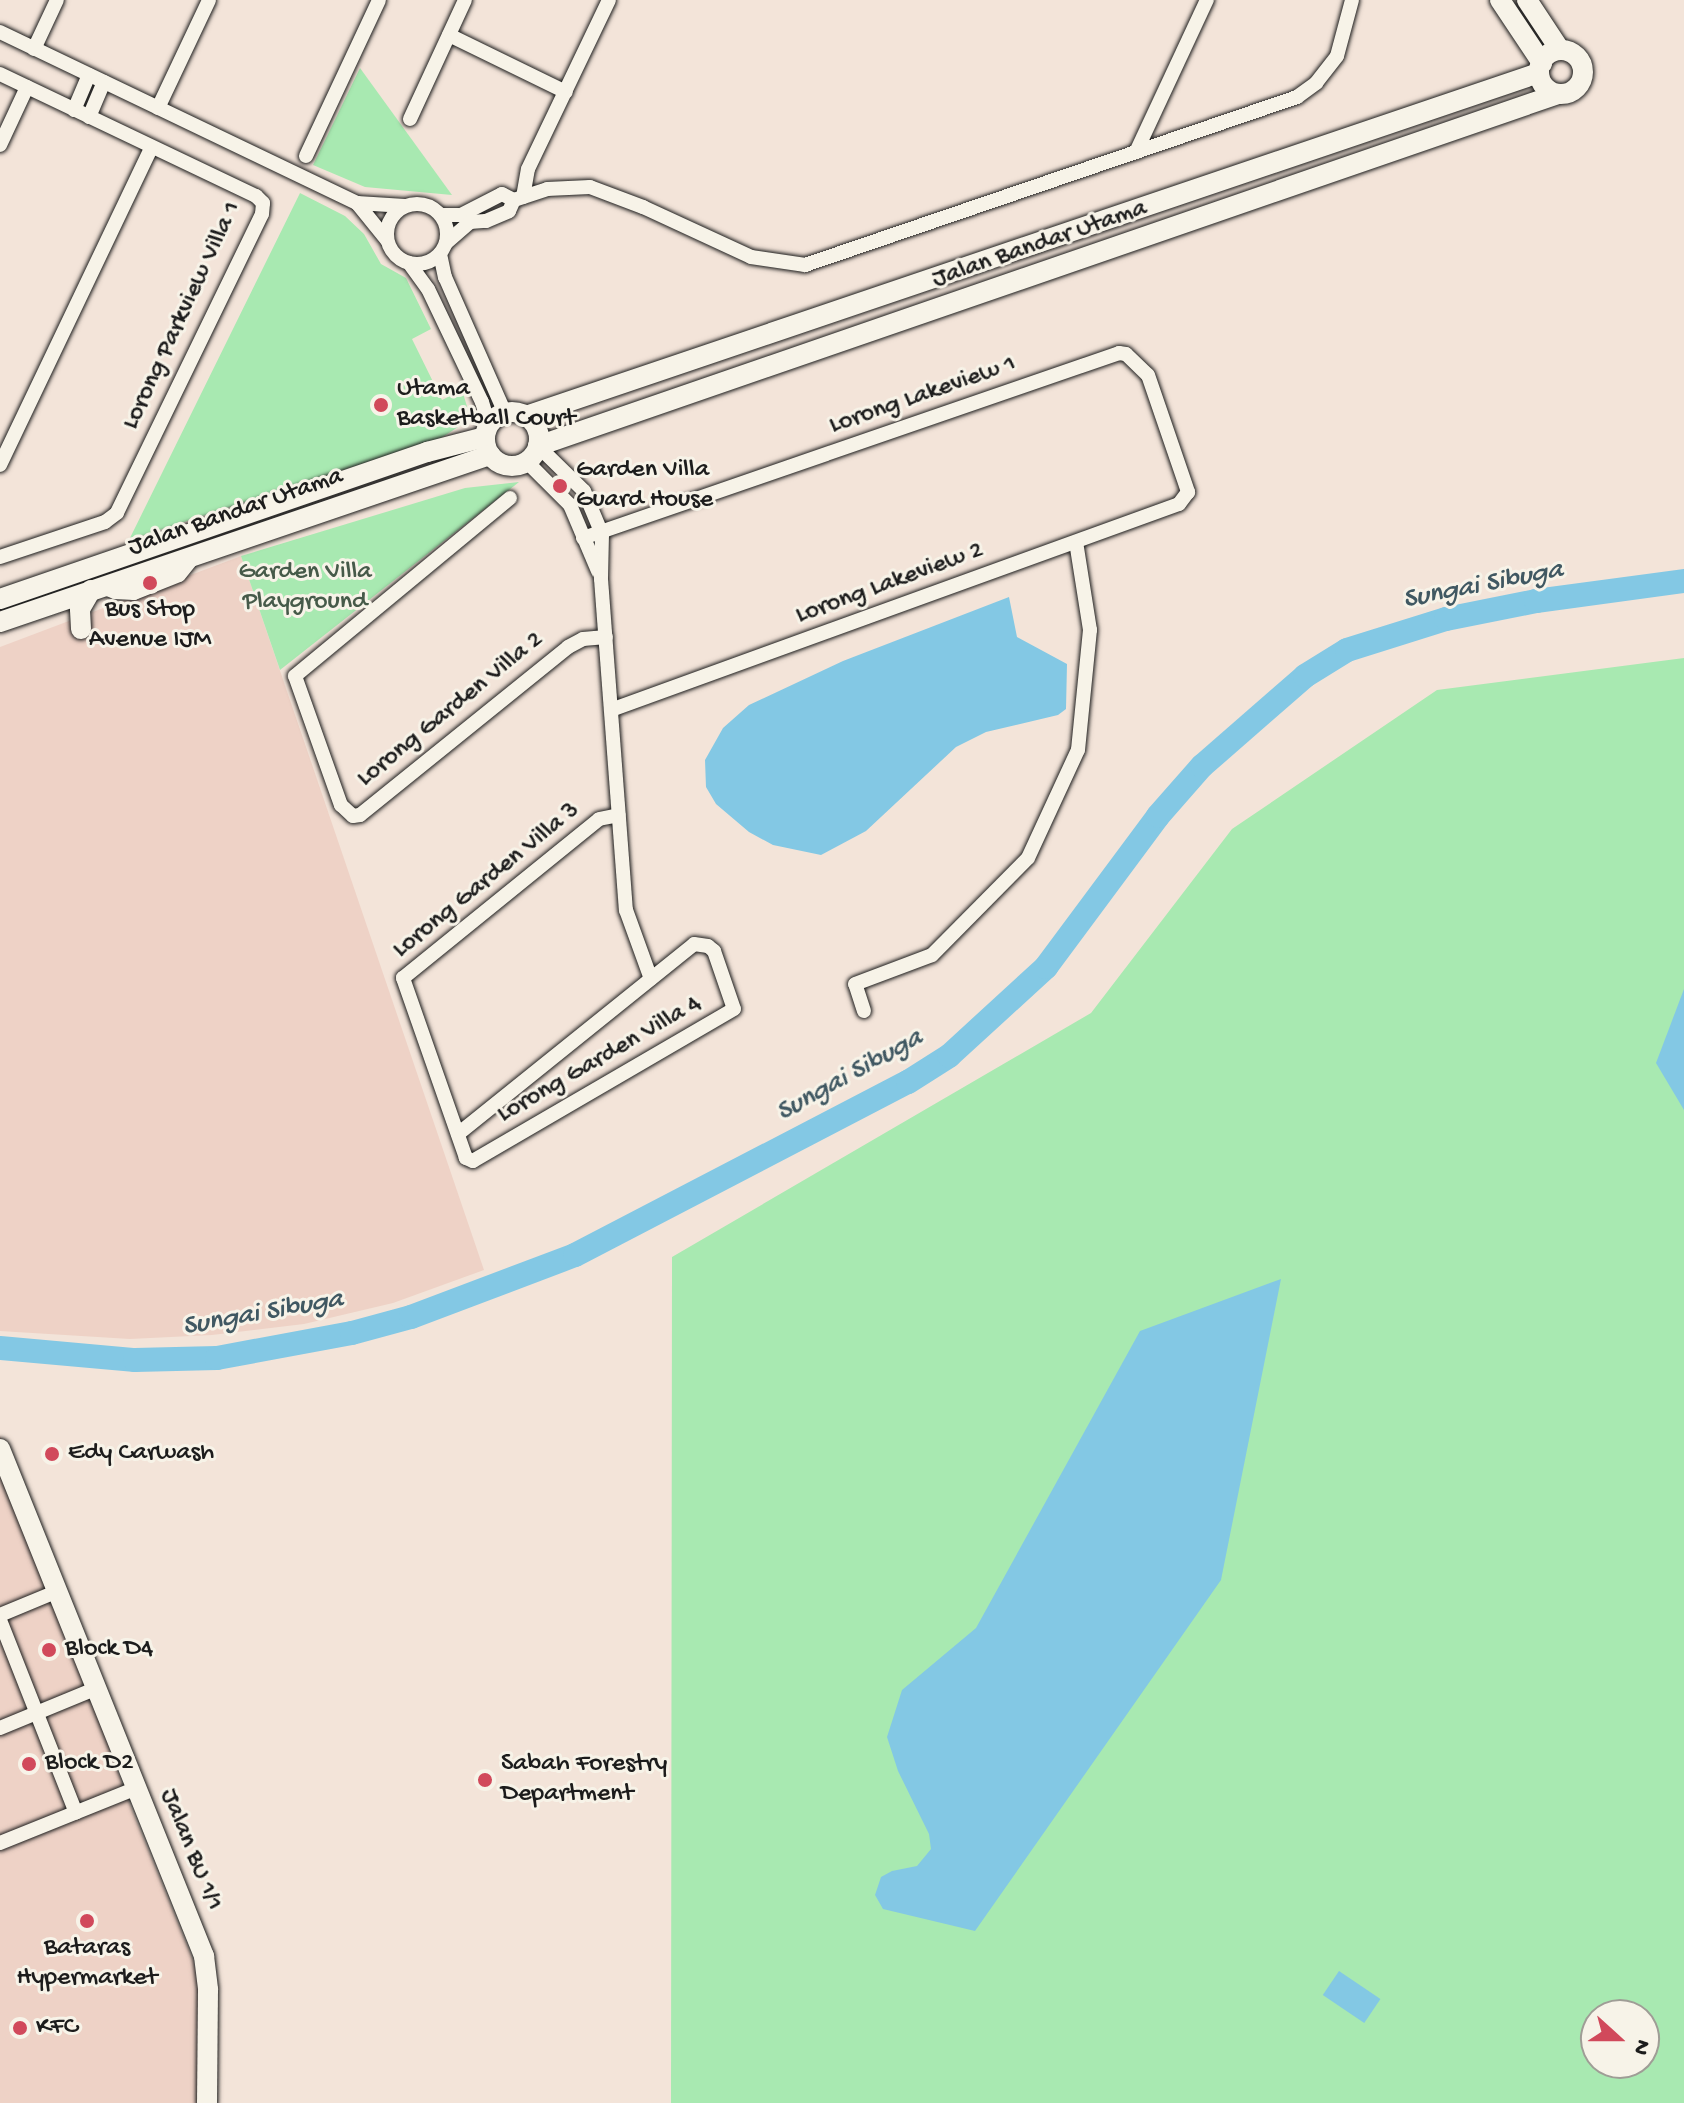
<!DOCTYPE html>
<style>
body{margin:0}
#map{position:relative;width:1684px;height:2103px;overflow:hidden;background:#f3e4d9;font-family:"Gochi Hand",sans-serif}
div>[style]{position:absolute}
.built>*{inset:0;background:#eed2c6}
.green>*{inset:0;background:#a8e9b1}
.water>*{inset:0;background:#83c8e4;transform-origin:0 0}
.river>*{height:24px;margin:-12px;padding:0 12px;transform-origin:12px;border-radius:12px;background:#83c8e4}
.roads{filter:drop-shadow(0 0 2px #1c1c1c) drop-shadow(0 0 2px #1c1c1c)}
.street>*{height:14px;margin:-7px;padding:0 7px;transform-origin:7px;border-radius:7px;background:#f7f3e8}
.street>.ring{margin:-7px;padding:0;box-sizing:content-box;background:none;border:14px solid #f7f3e8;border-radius:50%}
.secondary>*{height:20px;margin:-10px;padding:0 10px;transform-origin:10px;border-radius:10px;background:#f7f3e8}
.secondary>.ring{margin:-10px;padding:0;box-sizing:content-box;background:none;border:20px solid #f7f3e8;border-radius:50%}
.dots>*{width:22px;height:22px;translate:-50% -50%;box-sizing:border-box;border:4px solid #f7f3e8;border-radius:50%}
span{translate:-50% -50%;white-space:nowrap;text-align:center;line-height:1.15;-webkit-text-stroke:6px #f7f3e8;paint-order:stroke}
.street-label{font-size:26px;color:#1c1c1c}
.poi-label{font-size:26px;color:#1c1c1c}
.left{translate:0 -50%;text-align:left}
.park-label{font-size:26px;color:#465a49}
.water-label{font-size:28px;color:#405862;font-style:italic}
.north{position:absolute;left:1580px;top:1999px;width:80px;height:80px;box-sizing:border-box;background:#f7f3e8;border:2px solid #9f9d96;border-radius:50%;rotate:111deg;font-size:22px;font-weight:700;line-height:32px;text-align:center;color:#1c1c1c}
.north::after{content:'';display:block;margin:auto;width:28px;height:36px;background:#d1495b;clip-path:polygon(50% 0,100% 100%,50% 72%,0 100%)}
</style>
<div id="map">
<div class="built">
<i style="clip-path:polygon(241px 556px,484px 1270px,393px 1303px,304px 1324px,212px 1335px,130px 1339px,0 1331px,0 647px)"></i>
<i style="clip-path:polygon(0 1435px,127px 1798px,193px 1960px,203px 2008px,203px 2103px,0 2103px)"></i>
</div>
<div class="green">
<i style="clip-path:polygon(360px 68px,452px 195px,365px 187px,313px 165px)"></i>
<i style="clip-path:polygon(300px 193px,345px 216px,364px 234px,381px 264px,406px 278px,431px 329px,412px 339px,442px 400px,462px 390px,469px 413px,466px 422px,441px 438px,129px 540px)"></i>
<i style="clip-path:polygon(519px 482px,280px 670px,241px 556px,465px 488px)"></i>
<i style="clip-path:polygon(evenodd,1684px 658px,1684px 2103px,671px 2103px,672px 1257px,1091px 1013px,1232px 829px,1437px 690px,1684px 658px,1596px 2015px,1644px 2015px,1644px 2063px,1596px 2063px,1596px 2015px)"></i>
</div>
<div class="water">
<i style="clip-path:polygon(1009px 597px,1017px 637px,1067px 664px,1066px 709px,1058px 715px,986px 732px,956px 747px,866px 831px,821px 855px,773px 845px,749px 832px,716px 804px,706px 787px,705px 760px,723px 728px,749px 705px,843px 661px)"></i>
<i style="clip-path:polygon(1684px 989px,1684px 1110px,1656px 1063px)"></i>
<i style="clip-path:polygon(1281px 1279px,1221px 1580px,975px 1931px,883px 1909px,875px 1895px,881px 1877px,892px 1871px,917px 1866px,931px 1849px,929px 1834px,898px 1771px,887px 1737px,902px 1690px,976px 1628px,1140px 1331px)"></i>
<i style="left:1339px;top:1971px;width:50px;height:29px;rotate:34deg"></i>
</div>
<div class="river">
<i style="left:0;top:1348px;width:136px;rotate:5.1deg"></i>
<i style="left:135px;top:1360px;width:82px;rotate:-1.4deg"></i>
<i style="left:217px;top:1358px;width:137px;rotate:-10.5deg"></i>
<i style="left:352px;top:1333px;width:61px;rotate:-15.2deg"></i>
<i style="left:411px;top:1317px;width:175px;rotate:-20.7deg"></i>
<i style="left:575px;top:1255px;width:375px;rotate:-27.5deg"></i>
<i style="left:908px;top:1082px;width:49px;rotate:-32.4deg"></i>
<i style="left:949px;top:1056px;width:132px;rotate:-42.5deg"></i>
<i style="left:1046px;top:967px;width:188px;rotate:-53.4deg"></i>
<i style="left:1158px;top:816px;width:67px;rotate:-48.7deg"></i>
<i style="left:1202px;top:766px;width:137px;rotate:-41.1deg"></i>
<i style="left:1305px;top:676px;width:49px;rotate:-31.8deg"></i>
<i style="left:1347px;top:650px;width:104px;rotate:-17.4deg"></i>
<i style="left:1446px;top:619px;width:92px;rotate:-11.3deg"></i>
<i style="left:1536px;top:601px;width:149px;rotate:-7.7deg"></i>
</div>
<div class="roads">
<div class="street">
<i style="left:0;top:32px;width:396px;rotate:25.6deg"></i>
<i style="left:357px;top:203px;width:48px;rotate:3.6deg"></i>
<i style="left:449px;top:35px;width:130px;rotate:26deg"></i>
<i style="left:34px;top:49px;width:54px;rotate:-64.9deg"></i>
<i style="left:0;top:74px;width:284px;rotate:25.5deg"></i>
<i style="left:256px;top:196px;width:10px;rotate:45deg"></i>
<i style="left:263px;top:203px;width:11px;rotate:95deg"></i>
<i style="left:262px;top:214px;width:332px;rotate:115.9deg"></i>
<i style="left:117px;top:513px;width:15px;rotate:143deg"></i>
<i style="left:105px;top:522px;width:111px;rotate:161.6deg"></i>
<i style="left:158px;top:108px;width:119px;rotate:-64.7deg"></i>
<i style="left:74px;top:110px;width:38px;rotate:-67deg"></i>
<i style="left:89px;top:117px;width:38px;rotate:-67deg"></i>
<i style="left:410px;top:119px;width:131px;rotate:-65.2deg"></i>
<i style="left:0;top:145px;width:64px;rotate:-65deg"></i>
<i style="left:1136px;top:152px;width:168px;rotate:-65deg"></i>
<i style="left:306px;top:156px;width:172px;rotate:-64.9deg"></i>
<i style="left:523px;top:197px;width:28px;rotate:-80deg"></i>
<i style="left:528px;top:169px;width:187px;rotate:-64.4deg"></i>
<i style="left:357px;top:203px;width:48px;rotate:51deg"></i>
<i class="ring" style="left:387px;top:204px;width:46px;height:46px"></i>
<i style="left:442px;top:215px;width:19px"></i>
<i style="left:461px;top:215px;width:46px;rotate:-27.1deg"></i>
<i style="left:502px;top:194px;width:13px;rotate:27deg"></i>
<i style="left:514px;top:200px;width:35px;rotate:-18deg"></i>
<i style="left:547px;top:189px;width:43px;rotate:-2.7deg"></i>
<i style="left:590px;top:187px;width:57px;rotate:20.7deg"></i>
<i style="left:643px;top:207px;width:119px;rotate:24.8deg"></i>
<i style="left:751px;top:257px;width:55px;rotate:8.4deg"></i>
<i style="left:805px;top:265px;width:520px;rotate:-18.85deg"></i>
<i style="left:1297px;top:97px;width:24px;rotate:-36deg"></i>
<i style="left:1316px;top:83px;width:34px;rotate:-52deg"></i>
<i style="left:1337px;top:56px;width:58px;rotate:-75deg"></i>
<i style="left:446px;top:243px;width:32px;rotate:-41deg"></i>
<i style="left:470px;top:222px;width:16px;rotate:-4deg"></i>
<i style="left:486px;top:221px;width:25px;rotate:-23deg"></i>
<i style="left:509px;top:211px;width:12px;rotate:-66deg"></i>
<i style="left:440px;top:254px;width:24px;rotate:78deg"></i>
<i style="left:445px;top:277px;width:149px;rotate:66.2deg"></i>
<i style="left:409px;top:263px;width:32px;rotate:54deg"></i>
<i style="left:428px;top:289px;width:125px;rotate:64.5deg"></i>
<i style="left:482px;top:402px;width:24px;rotate:73deg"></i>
<i style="left:538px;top:446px;width:64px;rotate:44.4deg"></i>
<i style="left:584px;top:491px;width:47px;rotate:67.3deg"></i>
<i style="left:602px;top:534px;width:45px;rotate:91.3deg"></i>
<i style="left:601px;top:579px;width:332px;rotate:85.7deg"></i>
<i style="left:626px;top:910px;width:73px;rotate:70.1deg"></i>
<i style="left:527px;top:462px;width:61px;rotate:45deg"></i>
<i style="left:570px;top:505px;width:72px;rotate:67deg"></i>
<i style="left:0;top:465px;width:352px;rotate:-64.5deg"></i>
<i style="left:510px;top:498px;width:279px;rotate:140.4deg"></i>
<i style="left:295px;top:676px;width:137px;rotate:70.4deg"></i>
<i style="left:341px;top:805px;width:16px;rotate:43deg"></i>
<i style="left:353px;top:816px;width:7px;rotate:-8deg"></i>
<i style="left:360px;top:815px;width:267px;rotate:-38.9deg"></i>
<i style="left:568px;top:647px;width:17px;rotate:-28deg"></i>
<i style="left:583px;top:639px;width:23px;rotate:-5deg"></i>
<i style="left:583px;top:538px;width:567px;rotate:-19.04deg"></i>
<i style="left:1119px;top:353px;width:7px;rotate:8deg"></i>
<i style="left:1126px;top:354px;width:30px;rotate:44deg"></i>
<i style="left:1148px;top:375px;width:124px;rotate:71.1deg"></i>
<i style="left:1188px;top:492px;width:15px;rotate:127deg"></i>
<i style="left:1179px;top:504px;width:604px;rotate:160.07deg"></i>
<i style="left:102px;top:587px;width:14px;rotate:21deg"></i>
<i style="left:115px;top:592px;width:19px;rotate:3deg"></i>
<i style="left:134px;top:593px;width:48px;rotate:-21.8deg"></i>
<i style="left:179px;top:575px;width:22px;rotate:-51deg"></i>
<i style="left:864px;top:1011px;width:28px;rotate:-108deg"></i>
<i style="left:855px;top:984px;width:82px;rotate:-20.6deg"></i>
<i style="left:932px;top:955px;width:136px;rotate:-45.3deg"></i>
<i style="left:1028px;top:858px;width:119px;rotate:-65.2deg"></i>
<i style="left:1078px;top:750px;width:121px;rotate:-84.3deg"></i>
<i style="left:1090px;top:630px;width:89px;rotate:-99deg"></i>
<i style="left:458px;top:1134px;width:303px;rotate:-38.8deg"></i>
<i style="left:694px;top:944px;width:14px;rotate:8deg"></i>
<i style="left:708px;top:946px;width:8px;rotate:40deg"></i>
<i style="left:714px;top:951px;width:61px;rotate:71deg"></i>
<i style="left:734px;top:1009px;width:302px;rotate:149.8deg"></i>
<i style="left:473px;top:1161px;width:8px;rotate:-157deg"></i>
<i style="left:466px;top:1158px;width:191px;rotate:-109.3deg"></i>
<i style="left:403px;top:978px;width:252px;rotate:-39deg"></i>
<i style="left:599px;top:819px;width:20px;rotate:-11deg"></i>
<i style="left:0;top:1615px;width:63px;rotate:-22.5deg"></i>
<i style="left:0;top:1620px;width:207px;rotate:68.5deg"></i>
<i style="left:0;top:1728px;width:105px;rotate:-22.4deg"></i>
<i style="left:0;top:1843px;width:148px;rotate:-21.9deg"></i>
</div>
<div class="secondary">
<i style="left:1500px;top:0;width:76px;rotate:56.3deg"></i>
<i style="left:1527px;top:0;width:60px;rotate:56.6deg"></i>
<i class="ring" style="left:1539px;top:50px;width:24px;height:24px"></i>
<i class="ring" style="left:485px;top:412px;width:34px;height:34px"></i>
<i style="left:526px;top:416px;width:1069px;rotate:-18.71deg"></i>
<i style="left:538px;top:446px;width:1079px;rotate:-19.04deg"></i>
<i style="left:0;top:599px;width:452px;rotate:-19deg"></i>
<i style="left:427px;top:452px;width:60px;rotate:-14.5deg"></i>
<i style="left:0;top:622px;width:518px;rotate:-18.82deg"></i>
<i style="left:81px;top:629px;width:20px;rotate:-93deg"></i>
<i style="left:80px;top:609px;width:22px;rotate:-60deg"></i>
<i style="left:0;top:1449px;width:547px;rotate:68.08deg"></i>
<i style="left:204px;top:1956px;width:34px;rotate:83deg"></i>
<i style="left:208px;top:1990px;width:113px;rotate:90.5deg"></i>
</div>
</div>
<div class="dots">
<i style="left:381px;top:405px;background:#d1495b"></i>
<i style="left:560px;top:486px;background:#d1495b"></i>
<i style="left:150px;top:583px;background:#d1495b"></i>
<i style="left:52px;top:1454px;background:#d1495b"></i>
<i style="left:49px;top:1650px;background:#d1495b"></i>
<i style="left:29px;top:1764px;background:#d1495b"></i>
<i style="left:485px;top:1780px;background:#d1495b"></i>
<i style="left:87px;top:1921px;background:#d1495b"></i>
<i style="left:20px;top:2028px;background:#d1495b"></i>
</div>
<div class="street-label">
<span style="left:1040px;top:245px;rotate:-19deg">Jalan Bandar Utama</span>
<span style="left:183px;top:316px;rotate:-65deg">Lorong Parkview Villa 1</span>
<span style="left:923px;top:396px;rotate:-19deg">Lorong Lakeview 1</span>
<span style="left:236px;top:513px;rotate:-19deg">Jalan Bandar Utama</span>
<span style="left:890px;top:584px;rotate:-20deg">Lorong Lakeview 2</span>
<span style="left:451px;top:710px;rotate:-39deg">Lorong Garden Villa 2</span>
<span style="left:487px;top:881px;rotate:-39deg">Lorong Garden Villa 3</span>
<span style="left:600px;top:1060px;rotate:-30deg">Lorong Garden Villa 4</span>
<span style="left:190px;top:1850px;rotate:68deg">Jalan BU 1/1</span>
</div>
<div class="poi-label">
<span class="left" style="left:397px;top:405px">Utama<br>Basketball Court</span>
<span class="left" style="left:576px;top:486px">Garden Villa<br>Guard House</span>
<span style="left:150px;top:626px">Bus Stop<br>Avenue IJM</span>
<span class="left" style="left:68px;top:1454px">Edy Carwash</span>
<span class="left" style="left:65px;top:1650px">Block D4</span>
<span class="left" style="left:45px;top:1764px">Block D2</span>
<span class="left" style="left:501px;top:1780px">Sabah Forestry<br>Department</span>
<span style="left:87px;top:1964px">Bataras<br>Hypermarket</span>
<span class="left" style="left:36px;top:2028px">KFC</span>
</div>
<div class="park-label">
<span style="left:305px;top:588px">Garden Villa<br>Playground</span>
</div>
<div class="water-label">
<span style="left:1483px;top:586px;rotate:-11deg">Sungai Sibuga</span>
<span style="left:850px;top:1076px;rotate:-29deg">Sungai Sibuga</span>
<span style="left:263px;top:1314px;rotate:-10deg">Sungai Sibuga</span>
</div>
<div class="north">N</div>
</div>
